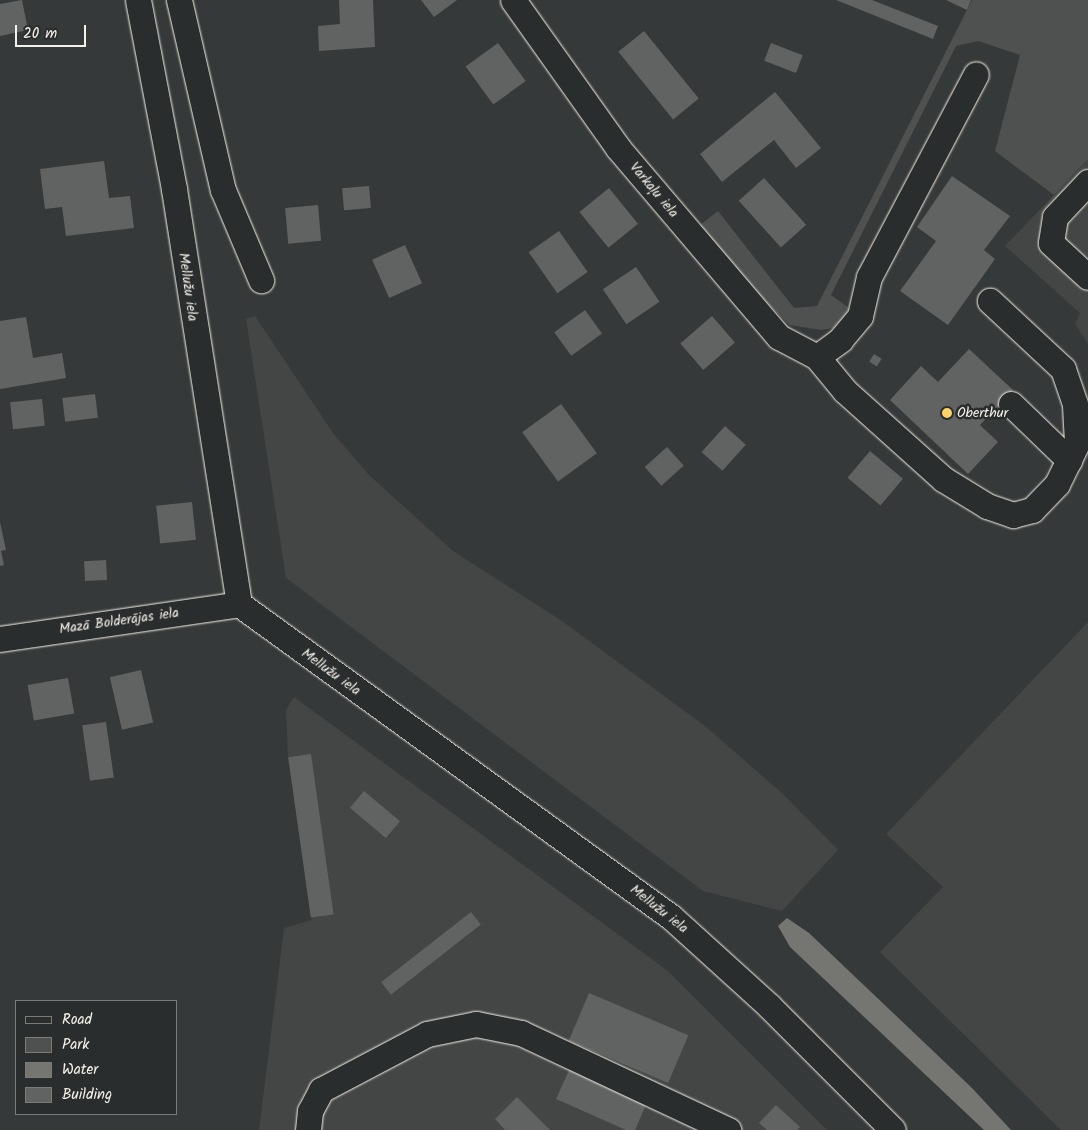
<!DOCTYPE html>
<meta charset="utf-8">
<style>
body{margin:0}
#map{position:relative;width:1088px;height:1130px;overflow:hidden;background:#363939;font-family:Kalam,sans-serif}
div>[style]{position:absolute}
.built>*{inset:0;background:#434645}
.green>*{inset:0;background:#4e514f}
.water>*{inset:0;background:#757572}
.building>*{inset:0;background:#616362;transform-origin:0 0}
.roads{filter:drop-shadow(0 0 1px #f4f1e8) drop-shadow(0 0 1px #f4f1e8)}
.minor>*{height:25px;margin:-12.5px;padding:0 12.5px;transform-origin:12.5px;border-radius:12.5px;background:#2a2d2e}
.dots>*{width:14px;height:14px;translate:-50% -50%;box-sizing:border-box;border:2px solid #2a2d2e;border-radius:50%}
span{translate:-50% -50%;white-space:nowrap;text-align:center;line-height:1.15;-webkit-text-stroke:5px #2a2d2e;paint-order:stroke}
.street-label{font-size:14px;color:#f4f1e8}
.poi-label{font-size:14px;color:#f4f1e8}
.left{translate:0 -50%;text-align:left}
.legend{position:absolute;left:15px;top:1000px;width:162px;height:115px;box-sizing:border-box;background:#2a2d2e;border:1px solid #7b7b78;margin:0;padding:6px 9px;list-style:none;font-size:15px;color:#f4f1e8}
.legend li{display:flex;align-items:center;gap:10px;height:25px}
.legend b{width:25px;border:1px solid #7b7b78}
.scale{position:absolute;left:15px;top:25px;width:71px;height:22px;box-sizing:border-box;border:2px solid #f4f1e8;border-top:0;padding-left:6px;font-size:15px;line-height:18px;white-space:nowrap;color:#f4f1e8;-webkit-text-stroke:4px #2a2d2e;paint-order:stroke}
</style>
<div id="map">
<div class="built">
<i style="clip-path:polygon(1088px 159px,1088px 344px,1075px 324px,1080px 313px,1005px 246px)"></i>
<i style="clip-path:polygon(255px 316px,333px 433px,369px 475px,453px 551px,562px 621px,705px 726px,783px 794px,838px 850px,782px 911px,703px 891px,286px 578px,246px 319px)"></i>
<i style="clip-path:polygon(1088px 622px,1088px 1130px,1061px 1130px,880px 952px,943px 887px,886px 834px)"></i>
<i style="clip-path:polygon(294px 697px,668px 971px,827px 1130px,259px 1130px,284px 928px,312px 920px,288px 758px,286px 710px)"></i>
</div>
<div class="green">
<i style="clip-path:polygon(972px 0,1088px 0,1088px 159px,1054px 195px,995px 151px,1020px 55px,978px 41px,956px 46px,831px 295px,849px 308px,839px 327px,821px 330px,790px 325px,754px 291px,699px 226px,718px 211px,794px 308px,817px 306px)"></i>
</div>
<div class="water">
<i style="clip-path:polygon(787px 918px,809px 933px,971px 1087px,1011px 1130px,984px 1130px,790px 947px,778px 926px)"></i>
</div>
<div class="building">
<i style="clip-path:polygon(22px 0,28px 30px,0 36px,0 4px)"></i>
<i style="clip-path:polygon(339px 0,373px 0,375px 47px,319px 51px,318px 26px,340px 24px)"></i>
<i style="clip-path:polygon(421px 0,457px 0,434px 17px)"></i>
<i style="clip-path:polygon(836px 0,872px 0,938px 26px,933px 39px)"></i>
<i style="clip-path:polygon(946px 0,971px 0,967px 10px)"></i>
<i style="left:644px;top:31px;width:87px;height:33px;rotate:51deg"></i>
<i style="left:498px;top:43px;width:47px;height:40px;rotate:54deg"></i>
<i style="left:771px;top:43px;width:34px;height:19px;rotate:21deg"></i>
<i style="clip-path:polygon(775px 92px,821px 148px,796px 168px,774px 140px,722px 182px,700px 154px)"></i>
<i style="clip-path:polygon(104px 161px,109px 198px,130px 196px,134px 228px,66px 236px,62px 207px,45px 209px,40px 169px)"></i>
<i style="clip-path:polygon(952px 176px,1010px 216px,984px 250px,995px 259px,948px 325px,900px 291px,936px 241px,917px 227px)"></i>
<i style="left:764px;top:178px;width:63px;height:34px;rotate:48deg"></i>
<i style="left:369px;top:186px;width:22px;height:27px;rotate:85deg"></i>
<i style="left:609px;top:188px;width:46px;height:38px;rotate:51deg"></i>
<i style="left:318px;top:205px;width:36px;height:33px;rotate:85deg"></i>
<i style="left:559px;top:231px;width:50px;height:37px;rotate:55deg"></i>
<i style="left:405px;top:245px;width:42px;height:36px;rotate:66deg"></i>
<i style="left:636px;top:267px;width:42px;height:40px;rotate:56deg"></i>
<i style="left:585px;top:310px;width:29px;height:38px;rotate:54deg"></i>
<i style="left:712px;top:316px;width:35px;height:42px;rotate:49deg"></i>
<i style="clip-path:polygon(26px 317px,33px 358px,62px 353px,66px 378px,0 389px,0 321px)"></i>
<i style="clip-path:polygon(969px 349px,1013px 390px,980px 425px,998px 442px,968px 474px,890px 400px,921px 366px,938px 382px)"></i>
<i style="left:874px;top:354px;width:9px;height:9px;rotate:32deg"></i>
<i style="left:95px;top:394px;width:24px;height:33px;rotate:83deg"></i>
<i style="left:42px;top:399px;width:27px;height:32px;rotate:84deg"></i>
<i style="left:561px;top:404px;width:61px;height:48px;rotate:54deg"></i>
<i style="left:725px;top:426px;width:28px;height:35px;rotate:42deg"></i>
<i style="left:667px;top:447px;width:25px;height:30px;rotate:48deg"></i>
<i style="left:870px;top:451px;width:43px;height:35px;rotate:40deg"></i>
<i style="left:192px;top:502px;width:38px;height:36px;rotate:84deg"></i>
<i style="clip-path:polygon(0 522px,6px 550px,1px 551px,4px 565px,0 566px)"></i>
<i style="left:106px;top:560px;width:20px;height:22px;rotate:87deg"></i>
<i style="left:141px;top:670px;width:54px;height:32px;rotate:77deg"></i>
<i style="left:68px;top:678px;width:36px;height:41px;rotate:80deg"></i>
<i style="left:106px;top:722px;width:56px;height:24px;rotate:82deg"></i>
<i style="left:311px;top:754px;width:162px;height:23px;rotate:82deg"></i>
<i style="left:364px;top:791px;width:47px;height:22px;rotate:40deg"></i>
<i style="left:471px;top:912px;width:16px;height:114px;rotate:52deg"></i>
<i style="left:589px;top:993px;width:108px;height:52px;rotate:23deg"></i>
<i style="clip-path:polygon(571px 1066px,648px 1100px,635px 1130px,626px 1130px,556px 1099px)"></i>
<i style="clip-path:polygon(517px 1097px,550px 1130px,505px 1130px,495px 1119px)"></i>
<i style="clip-path:polygon(776px 1105px,800px 1127px,797px 1130px,767px 1130px,759px 1123px)"></i>
</div>
<div class="roads">
<div class="minor">
<i style="left:138px;top:0;width:192px;rotate:79.2deg"></i>
<i style="left:174px;top:189px;width:420px;rotate:81.1deg"></i>
<i style="left:239px;top:604px;width:533px;rotate:35.92deg"></i>
<i style="left:671px;top:917px;width:132px;rotate:42.2deg"></i>
<i style="left:769px;top:1006px;width:175px;rotate:45deg"></i>
<i style="left:179px;top:0;width:195px;rotate:77deg"></i>
<i style="left:223px;top:190px;width:98px;rotate:67.1deg"></i>
<i style="left:513px;top:0;width:181px;rotate:54.6deg"></i>
<i style="left:618px;top:148px;width:248px;rotate:49.6deg"></i>
<i style="left:779px;top:337px;width:43px;rotate:27.8deg"></i>
<i style="left:817px;top:357px;width:44px;rotate:50.5deg"></i>
<i style="left:845px;top:391px;width:132px;rotate:41.9deg"></i>
<i style="left:943px;top:479px;width:52px;rotate:31.5deg"></i>
<i style="left:987px;top:506px;width:28px;rotate:19deg"></i>
<i style="left:1013px;top:515px;width:20px;rotate:-15deg"></i>
<i style="left:1032px;top:510px;width:36px;rotate:-46deg"></i>
<i style="left:1057px;top:484px;width:46px;rotate:-64deg"></i>
<i style="left:1077px;top:443px;width:39px;rotate:-93deg"></i>
<i style="left:1075px;top:404px;width:37px;rotate:-109deg"></i>
<i style="left:1063px;top:369px;width:100px;rotate:-137deg"></i>
<i style="left:1088px;top:182px;width:48px;rotate:133.3deg"></i>
<i style="left:1055px;top:217px;width:26px;rotate:99deg"></i>
<i style="left:1051px;top:243px;width:50px;rotate:42.6deg"></i>
<i style="left:817px;top:357px;width:29px;rotate:-36deg"></i>
<i style="left:840px;top:340px;width:31px;rotate:-50deg"></i>
<i style="left:860px;top:316px;width:40px;rotate:-77deg"></i>
<i style="left:869px;top:277px;width:229px;rotate:-62.2deg"></i>
<i style="left:1011px;top:404px;width:81px;rotate:44deg"></i>
<i style="left:0;top:639px;width:242px;rotate:-8.3deg"></i>
<i style="left:308px;top:1130px;width:19px;rotate:-84deg"></i>
<i style="left:310px;top:1111px;width:24px;rotate:-62deg"></i>
<i style="left:321px;top:1090px;width:120px;rotate:-27.8deg"></i>
<i style="left:427px;top:1034px;width:50px;rotate:-11.5deg"></i>
<i style="left:476px;top:1024px;width:46px;rotate:11.3deg"></i>
<i style="left:521px;top:1033px;width:229px;rotate:25.1deg"></i>
</div>
</div>
<div class="dots">
<i style="left:947px;top:413px;background:#ffd166"></i>
</div>
<div class="street-label">
<span style="left:654px;top:190px;rotate:50deg">Varkaļu iela</span>
<span style="left:188px;top:287px;rotate:82deg">Mellužu iela</span>
<span style="left:119px;top:621px;rotate:-8deg">Mazā Bolderājas iela</span>
<span style="left:331px;top:672px;rotate:36deg">Mellužu iela</span>
<span style="left:659px;top:909px;rotate:38deg">Mellužu iela</span>
</div>
<div class="poi-label">
<span class="left" style="left:957px;top:413px">Oberthur</span>
</div>
<ul class="legend">
<li><b style="height:6px;background:#2a2d2e"></b>Road</li>
<li><b style="height:14px;background:#4e514f"></b>Park</li>
<li><b style="height:14px;background:#757572"></b>Water</li>
<li><b style="height:14px;background:#616362"></b>Building</li>
</ul>
<div class="scale">20 m</div>
</div>
